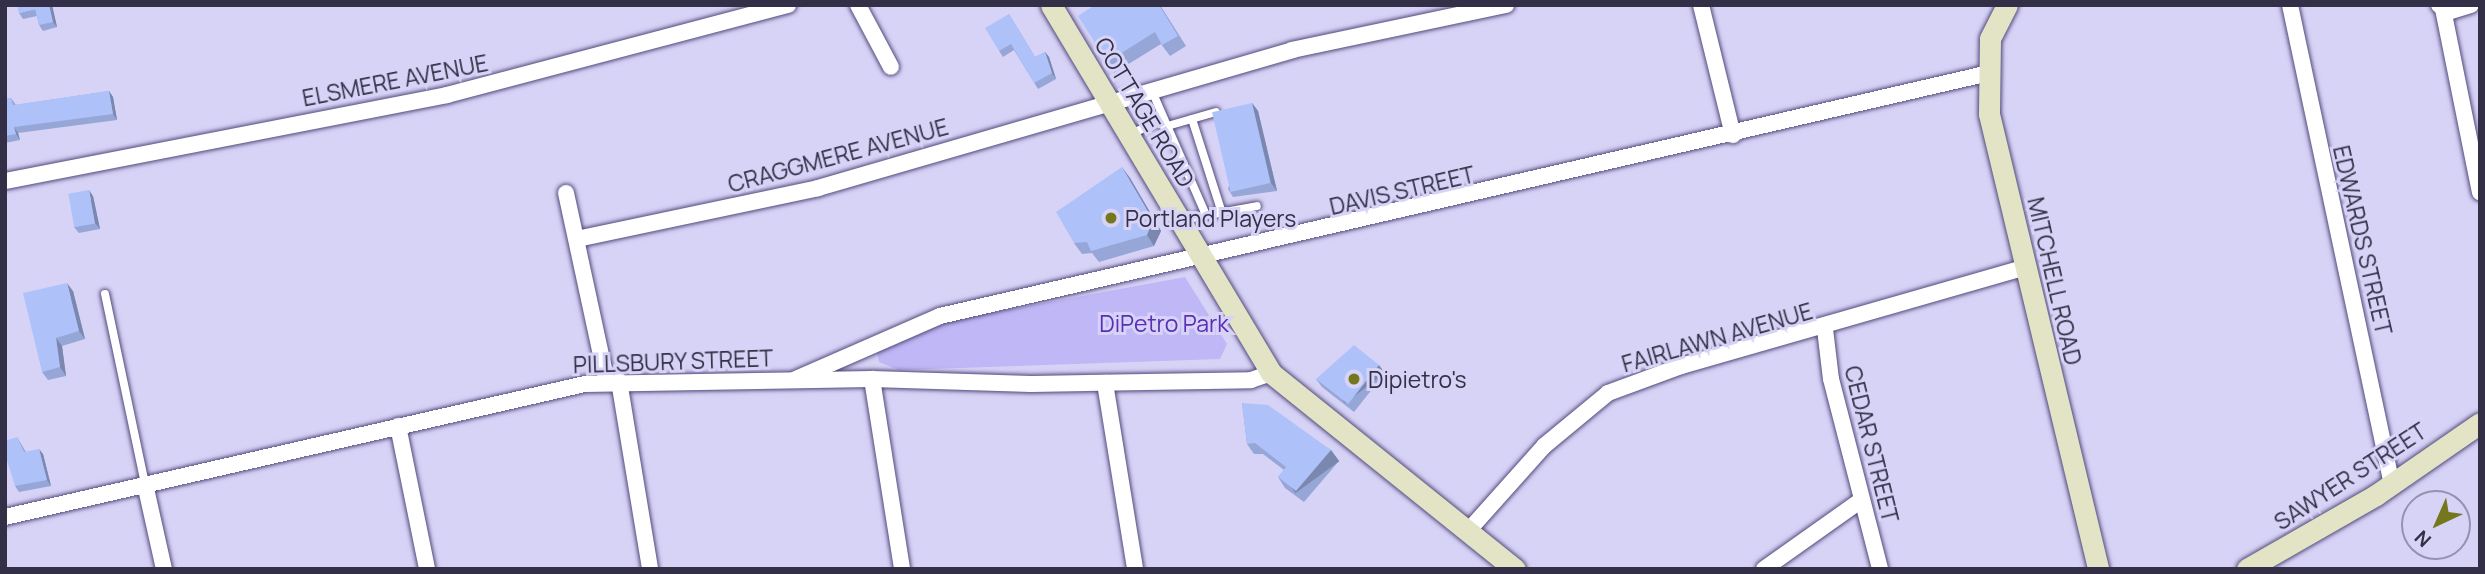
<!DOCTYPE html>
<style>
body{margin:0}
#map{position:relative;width:2485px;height:574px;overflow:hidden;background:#d7d3f7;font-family:Manrope,sans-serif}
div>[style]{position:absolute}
.green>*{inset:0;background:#c0b7f6}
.roads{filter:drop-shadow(0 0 2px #534a7c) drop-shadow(0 0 2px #534a7c)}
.lane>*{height:8px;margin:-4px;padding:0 4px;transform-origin:4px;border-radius:4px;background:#fff}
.street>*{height:16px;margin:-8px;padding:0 8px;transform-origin:8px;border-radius:8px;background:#fff}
.secondary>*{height:21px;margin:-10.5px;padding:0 10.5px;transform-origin:10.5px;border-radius:10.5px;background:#e2e4c5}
.wall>*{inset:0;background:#96a6d6}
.shaded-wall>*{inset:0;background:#7a87ae;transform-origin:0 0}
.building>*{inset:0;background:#afc1f9;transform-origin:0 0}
.dots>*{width:19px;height:19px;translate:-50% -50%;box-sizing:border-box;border:4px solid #d7d3f7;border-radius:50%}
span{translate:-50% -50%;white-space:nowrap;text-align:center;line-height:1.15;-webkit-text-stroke:6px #d7d3f7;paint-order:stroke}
.street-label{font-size:23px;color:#332f46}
.poi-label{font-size:23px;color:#332f46}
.left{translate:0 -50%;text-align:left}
.park-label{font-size:23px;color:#5a2eb5}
.frame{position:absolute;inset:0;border:7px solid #332f46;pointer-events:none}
.north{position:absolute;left:2401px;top:490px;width:70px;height:70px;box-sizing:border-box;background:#d7d3f7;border:2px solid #9591b0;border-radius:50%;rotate:224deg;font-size:19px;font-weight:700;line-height:28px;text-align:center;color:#332f46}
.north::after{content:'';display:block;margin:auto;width:24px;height:32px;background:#74771e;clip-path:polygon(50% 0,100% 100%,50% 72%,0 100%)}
</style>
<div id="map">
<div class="green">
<i style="clip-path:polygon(1185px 277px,1227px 344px,1220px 359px,899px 370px,879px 362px,877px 352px,947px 321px)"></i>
</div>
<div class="roads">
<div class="lane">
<i style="left:1152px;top:91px;width:133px;rotate:66.5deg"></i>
<i style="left:1192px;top:119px;width:96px;rotate:72.3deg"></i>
<i style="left:1164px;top:127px;width:54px;rotate:-16.1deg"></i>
<i style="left:1129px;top:135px;width:35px;rotate:-25deg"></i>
<i style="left:1181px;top:220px;width:77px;rotate:-10.4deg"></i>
<i style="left:105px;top:294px;width:194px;rotate:78.1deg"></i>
</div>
<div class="street">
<i style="left:858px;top:5px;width:70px;rotate:62deg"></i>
<i style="left:1701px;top:5px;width:134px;rotate:76.2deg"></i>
<i style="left:2290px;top:5px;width:490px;rotate:78deg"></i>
<i style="left:2439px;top:5px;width:13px;rotate:27deg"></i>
<i style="left:2451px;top:11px;width:21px;rotate:-17deg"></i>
<i style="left:2443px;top:9px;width:187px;rotate:78.6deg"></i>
<i style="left:5px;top:181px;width:450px;rotate:-11deg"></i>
<i style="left:447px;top:95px;width:353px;rotate:-14.8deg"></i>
<i style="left:566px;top:193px;width:193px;rotate:77.8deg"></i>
<i style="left:577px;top:239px;width:246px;rotate:-11.9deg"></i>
<i style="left:818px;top:188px;width:494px;rotate:-16.2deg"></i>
<i style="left:1292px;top:50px;width:219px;rotate:-11.9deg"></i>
<i style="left:1825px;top:329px;width:50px;rotate:83.2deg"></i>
<i style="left:1831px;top:379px;width:196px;rotate:75.5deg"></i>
<i style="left:796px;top:379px;width:157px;rotate:-23.6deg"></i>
<i style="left:940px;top:316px;width:1073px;rotate:-13.04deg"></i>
<i style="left:872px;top:379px;width:192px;rotate:81deg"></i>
<i style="left:619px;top:381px;width:191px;rotate:80.6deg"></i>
<i style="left:1105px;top:383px;width:188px;rotate:80.8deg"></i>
<i style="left:398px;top:426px;width:146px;rotate:78.5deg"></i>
<i style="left:145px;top:484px;width:87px;rotate:77.4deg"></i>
<i style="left:5px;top:517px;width:595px;rotate:-12.92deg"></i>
<i style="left:585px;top:384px;width:287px;rotate:-1deg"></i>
<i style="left:872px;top:379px;width:159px;rotate:1.8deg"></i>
<i style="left:1031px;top:384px;width:220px;rotate:-1deg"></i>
<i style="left:1251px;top:380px;width:21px;rotate:-19deg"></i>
<i style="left:1469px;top:530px;width:113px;rotate:-48.2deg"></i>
<i style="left:1544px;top:446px;width:83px;rotate:-39.6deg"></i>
<i style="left:1608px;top:393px;width:78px;rotate:-20.3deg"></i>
<i style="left:1681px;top:366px;width:359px;rotate:-16deg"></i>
<i style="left:1764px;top:569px;width:118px;rotate:-35.3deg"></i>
</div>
<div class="secondary">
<i style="left:1051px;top:5px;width:429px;rotate:59.1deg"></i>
<i style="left:1271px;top:373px;width:313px;rotate:38.8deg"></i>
<i style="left:2007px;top:5px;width:38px;rotate:117deg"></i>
<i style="left:1990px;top:39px;width:75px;rotate:90.8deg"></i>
<i style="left:1989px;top:114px;width:468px;rotate:76.5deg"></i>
<i style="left:2247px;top:569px;width:149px;rotate:-29.8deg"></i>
<i style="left:2376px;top:495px;width:126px;rotate:-34.7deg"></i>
</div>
</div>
<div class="wall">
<i style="clip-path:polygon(52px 5px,57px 27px,43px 31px,39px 25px,37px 16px,23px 19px,19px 13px)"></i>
<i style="clip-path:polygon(1095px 5px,1160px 5px,1186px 46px,1170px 56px,1161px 44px,1114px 73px,1107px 62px)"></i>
<i style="clip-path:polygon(1009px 14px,1035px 57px,1045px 52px,1049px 57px,1056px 79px,1038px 89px,1014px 50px,1003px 57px,999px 51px)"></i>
<i style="clip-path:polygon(109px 91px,113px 97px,117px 120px,18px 133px,20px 140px,5px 143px,5px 99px,11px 98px,16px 105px)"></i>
<i style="clip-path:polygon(1252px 103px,1258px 111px,1277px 191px,1233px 197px,1228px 189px)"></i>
<i style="clip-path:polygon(1130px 178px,1161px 231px,1154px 246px,1099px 262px,1092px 253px,1082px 254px,1074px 243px)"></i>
<i style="clip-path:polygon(93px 196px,100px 229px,79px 233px,74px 227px)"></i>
<i style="clip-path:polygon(73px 291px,85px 339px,62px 346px,66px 376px,48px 380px,42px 372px)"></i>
<i style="clip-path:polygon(1385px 373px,1354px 412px,1322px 387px,1316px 379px)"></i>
<i style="clip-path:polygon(1242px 403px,1331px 450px,1339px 461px,1304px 502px,1285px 488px,1278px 477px,1284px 470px,1263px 454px,1254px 454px,1247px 444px)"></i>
<i style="clip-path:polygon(17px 437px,26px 452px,43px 454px,51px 486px,19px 492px,15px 486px)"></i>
</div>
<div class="shaded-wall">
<i style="clip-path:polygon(49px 5px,52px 5px,57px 27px,53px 22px)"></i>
<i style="clip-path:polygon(1045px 52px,1049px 57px,1056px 79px,1052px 73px)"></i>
<i style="clip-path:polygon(109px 91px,113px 97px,117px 120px,113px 114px)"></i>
<i style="clip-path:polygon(1252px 103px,1258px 111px,1277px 191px,1271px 183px)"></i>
<i style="clip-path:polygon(14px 127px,18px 133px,20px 140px,16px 134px)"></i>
<i style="clip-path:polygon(1122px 167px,1130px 178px,1161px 231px,1154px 246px,1147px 235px)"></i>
<i style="clip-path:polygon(89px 190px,93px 196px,100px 229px,95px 223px)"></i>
<i style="clip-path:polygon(67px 283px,73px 291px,85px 339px,79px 331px)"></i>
<i style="clip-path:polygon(56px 338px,62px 346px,66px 376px,60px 367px)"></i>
<i style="left:1379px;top:365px;width:10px;height:50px;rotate:53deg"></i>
<i style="clip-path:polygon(39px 449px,43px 454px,51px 486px,47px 480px)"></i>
<i style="left:1331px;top:450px;width:14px;height:54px;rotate:54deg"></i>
</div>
<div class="building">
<i style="clip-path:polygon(17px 5px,49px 5px,53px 22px,39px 25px,35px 9px,19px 13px)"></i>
<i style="clip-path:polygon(1095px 5px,1159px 5px,1178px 36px,1162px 45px,1155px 32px,1107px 62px,1078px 16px)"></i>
<i style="clip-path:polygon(1009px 14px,1035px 57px,1045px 52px,1052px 73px,1034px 83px,1011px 44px,999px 51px,985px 28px)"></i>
<i style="clip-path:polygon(109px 91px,113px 114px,14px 127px,16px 134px,5px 136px,5px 99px,11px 98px,13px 105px)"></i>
<i style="left:1252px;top:103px;width:82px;height:41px;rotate:77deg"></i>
<i style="clip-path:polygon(1122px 167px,1153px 220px,1147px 235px,1091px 251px,1087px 242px,1074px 243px,1056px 212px)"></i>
<i style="left:89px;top:190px;width:34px;height:21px;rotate:80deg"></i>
<i style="clip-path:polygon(67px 283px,79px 331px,56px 338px,60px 367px,42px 372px,23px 293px)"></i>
<i style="clip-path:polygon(1354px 345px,1379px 365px,1348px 404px,1316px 379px)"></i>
<i style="clip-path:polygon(1242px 403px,1268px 405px,1331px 450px,1296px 491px,1278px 477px,1286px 467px,1255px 443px,1247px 444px)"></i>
<i style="clip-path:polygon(17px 437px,24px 452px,39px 449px,47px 480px,15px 486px,5px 454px,5px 441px)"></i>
</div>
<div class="dots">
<i style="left:1111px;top:218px;background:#74771e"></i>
<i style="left:1354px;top:379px;background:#74771e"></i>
</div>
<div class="street-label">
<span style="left:395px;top:80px;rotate:-11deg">ELSMERE AVENUE</span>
<span style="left:1145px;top:112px;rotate:59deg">COTTAGE ROAD</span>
<span style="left:838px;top:155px;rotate:-15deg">CRAGGMERE AVENUE</span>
<span style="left:1402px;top:190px;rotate:-13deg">DAVIS STREET</span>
<span style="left:2363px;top:240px;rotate:77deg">EDWARDS STREET</span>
<span style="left:2055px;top:281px;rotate:77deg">MITCHELL ROAD</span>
<span style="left:1717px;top:337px;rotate:-16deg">FAIRLAWN AVENUE</span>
<span style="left:673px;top:361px;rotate:-2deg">PILLSBURY STREET</span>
<span style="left:1872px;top:444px;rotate:76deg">CEDAR STREET</span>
<span style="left:2350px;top:476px;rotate:-33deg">SAWYER STREET</span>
</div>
<div class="poi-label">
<span class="left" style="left:1125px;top:218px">Portland Players</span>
<span class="left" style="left:1368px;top:379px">Dipietro's</span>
</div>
<div class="park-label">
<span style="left:1164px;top:323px">DiPetro Park</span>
</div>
<div class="frame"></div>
<div class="north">N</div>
</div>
